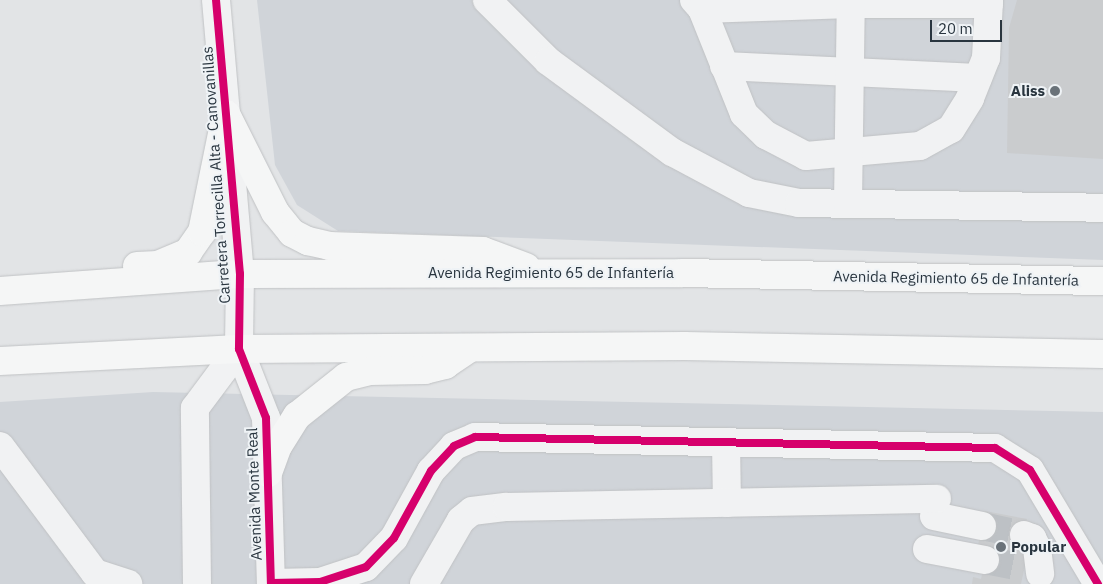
<!DOCTYPE html>
<meta charset="utf-8">
<style>
body{margin:0}
#map{position:relative;width:1103px;height:584px;overflow:hidden;background:#e2e4e6;font-family:"IBM Plex Sans",sans-serif}
div>[style]{position:absolute}
.built>*{inset:0;background:#d0d4d9}
.building>*{inset:0;background:#caccce}
.minor-tunnel>*{height:28px;margin-top:-14px;transform-origin:0;background:repeating-linear-gradient(90deg,#bdc1c5 0 28px,transparent 0 42px)}
.roads{filter:drop-shadow(0 0 1px #c0c2c4) drop-shadow(0 0 1px #c0c2c4)}
.minor>*{height:28px;margin:-14px;padding:0 14px;transform-origin:14px;border-radius:14px;background:#f1f2f3}
.major>*{height:28px;margin:-14px;padding:0 14px;transform-origin:14px;border-radius:14px;background:#f5f6f6}
.cycleway>*{height:8px;margin:-4px;padding:0 4px;transform-origin:4px;border-radius:4px;background:#d6006c}
.dots>*{width:14px;height:14px;translate:-50% -50%;box-sizing:border-box;border:2px solid #eff3f6;border-radius:50%}
span{translate:-50% -50%;white-space:nowrap;text-align:center;line-height:1.15;-webkit-text-stroke:4px #eff3f6;paint-order:stroke}
.poi-label{font-size:15px;color:#29353f;font-weight:700}
.right{translate:-100% -50%;text-align:right}
.left{translate:0 -50%;text-align:left}
.street-label{font-size:15px;color:#29353f}
.scale{position:absolute;left:930px;top:20px;width:72px;height:22px;box-sizing:border-box;border:2px solid #29353f;border-top:0;padding-left:6px;font-size:15px;line-height:18px;white-space:nowrap;color:#29353f;-webkit-text-stroke:4px #eff3f6;paint-order:stroke}
</style>
<div id="map">
<div class="built">
<i style="clip-path:polygon(257px 0,1103px 0,1103px 260px,338px 231px,297px 205px,275px 165px)"></i>
<i style="clip-path:polygon(153px 392px,1103px 412px,1103px 584px,0 584px,0 402px)"></i>
</div>
<div class="building">
<i style="clip-path:polygon(1103px 0,1103px 159px,1007px 153px,1009px 28px,1017px 0)"></i>
<i style="clip-path:polygon(985px 511px,1027px 519px,1021px 547px,1029px 548px,1021px 584px,972px 584px,973px 577px,981px 579px,987px 552px,977px 550px)"></i>
</div>
<div class="minor-tunnel">
<i style="left:982px;top:526px;width:43px;rotate:12.1deg"></i>
<i style="left:985px;top:560px;width:41px;rotate:11.3deg"></i>
</div>
<div class="roads">
<div class="minor">
<i style="left:216px;top:0;width:275px;rotate:85deg"></i>
<i style="left:240px;top:274px;width:75px;rotate:90.8deg"></i>
<i style="left:239px;top:349px;width:74px;rotate:68.6deg"></i>
<i style="left:266px;top:418px;width:166px;rotate:88.3deg"></i>
<i style="left:487px;top:0;width:86px;rotate:45deg"></i>
<i style="left:548px;top:61px;width:154px;rotate:36.3deg"></i>
<i style="left:672px;top:152px;width:87px;rotate:28deg"></i>
<i style="left:749px;top:193px;width:51px;rotate:11.3deg"></i>
<i style="left:799px;top:203px;width:304px;rotate:0.9deg"></i>
<i style="left:694px;top:0;width:12px;rotate:48deg"></i>
<i style="left:702px;top:9px;width:149px;rotate:-1.9deg"></i>
<i style="left:851px;top:4px;width:138px"></i>
<i style="left:704px;top:0;width:9px;rotate:103deg"></i>
<i style="left:702px;top:9px;width:113px;rotate:68.2deg"></i>
<i style="left:744px;top:114px;width:30px;rotate:44deg"></i>
<i style="left:766px;top:135px;width:45px;rotate:27.7deg"></i>
<i style="left:806px;top:156px;width:114px;rotate:-5deg"></i>
<i style="left:920px;top:146px;width:35px;rotate:-29deg"></i>
<i style="left:951px;top:129px;width:36px;rotate:-58deg"></i>
<i style="left:970px;top:98px;width:43px;rotate:-68.2deg"></i>
<i style="left:986px;top:58px;width:58px;rotate:-87deg"></i>
<i style="left:724px;top:66px;width:254px;rotate:2.7deg"></i>
<i style="left:848px;top:204px;width:204px;rotate:-89.2deg"></i>
<i style="left:726px;top:442px;width:61px;rotate:89.1deg"></i>
<i style="left:0;top:446px;width:159px;rotate:53.2deg"></i>
<i style="left:95px;top:573px;width:35px;rotate:18deg"></i>
<i style="left:934px;top:516px;width:49px;rotate:11.8deg"></i>
<i style="left:1024px;top:535px;width:9px;rotate:21deg"></i>
<i style="left:1032px;top:538px;width:11px;rotate:63deg"></i>
<i style="left:1037px;top:548px;width:26px;rotate:83deg"></i>
<i style="left:927px;top:549px;width:59px;rotate:10.7deg"></i>
<i style="left:271px;top:583px;width:49px;rotate:-1.2deg"></i>
<i style="left:320px;top:582px;width:48px;rotate:-18.1deg"></i>
<i style="left:366px;top:567px;width:40px;rotate:-46deg"></i>
<i style="left:394px;top:538px;width:77px;rotate:-61.1deg"></i>
<i style="left:431px;top:471px;width:34px;rotate:-47deg"></i>
<i style="left:454px;top:446px;width:23px;rotate:-23deg"></i>
<i style="left:475px;top:437px;width:520px;rotate:1.21deg"></i>
<i style="left:995px;top:448px;width:41px;rotate:32.2deg"></i>
<i style="left:1030px;top:470px;width:133px;rotate:59.2deg"></i>
<i style="left:197px;top:584px;width:176px;rotate:-90.7deg"></i>
<i style="left:195px;top:408px;width:74px;rotate:-53.3deg"></i>
<i style="left:424px;top:584px;width:74px;rotate:-60deg"></i>
<i style="left:461px;top:520px;width:14px;rotate:-39deg"></i>
<i style="left:472px;top:511px;width:35px;rotate:-7deg"></i>
<i style="left:507px;top:507px;width:430px;rotate:-1.1deg"></i>
</div>
<div class="major">
<i style="left:226px;top:114px;width:110px;rotate:63.4deg"></i>
<i style="left:275px;top:212px;width:27px;rotate:51deg"></i>
<i style="left:292px;top:233px;width:18px;rotate:27deg"></i>
<i style="left:308px;top:241px;width:22px;rotate:13deg"></i>
<i style="left:329px;top:246px;width:154px;rotate:1.9deg"></i>
<i style="left:483px;top:251px;width:46px;rotate:20.4deg"></i>
<i style="left:137px;top:266px;width:21px;rotate:-3deg"></i>
<i style="left:158px;top:265px;width:33px;rotate:-23deg"></i>
<i style="left:188px;top:252px;width:24px;rotate:-55deg"></i>
<i style="left:202px;top:232px;width:120px;rotate:-78.5deg"></i>
<i style="left:0;top:291px;width:241px;rotate:-4.1deg"></i>
<i style="left:240px;top:274px;width:442px;rotate:-0.1deg"></i>
<i style="left:682px;top:273px;width:421px;rotate:1.1deg"></i>
<i style="left:0;top:361px;width:239px;rotate:-2.9deg"></i>
<i style="left:239px;top:349px;width:446px;rotate:-0.4deg"></i>
<i style="left:685px;top:346px;width:418px;rotate:1.1deg"></i>
<i style="left:268px;top:473px;width:29px;rotate:-70deg"></i>
<i style="left:278px;top:446px;width:36px;rotate:-58deg"></i>
<i style="left:297px;top:416px;width:63px;rotate:-38.5deg"></i>
<i style="left:346px;top:377px;width:25px;rotate:-14deg"></i>
<i style="left:370px;top:371px;width:55px;rotate:-1deg"></i>
<i style="left:425px;top:370px;width:21px;rotate:-14deg"></i>
<i style="left:445px;top:365px;width:30px;rotate:-34deg"></i>
</div>
</div>
<div class="cycleway">
<i style="left:216px;top:0;width:275px;rotate:85deg"></i>
<i style="left:240px;top:274px;width:75px;rotate:90.8deg"></i>
<i style="left:239px;top:349px;width:74px;rotate:68.6deg"></i>
<i style="left:266px;top:418px;width:166px;rotate:88.3deg"></i>
<i style="left:271px;top:583px;width:49px;rotate:-1.2deg"></i>
<i style="left:320px;top:582px;width:48px;rotate:-18.1deg"></i>
<i style="left:366px;top:567px;width:40px;rotate:-46deg"></i>
<i style="left:394px;top:538px;width:77px;rotate:-61.1deg"></i>
<i style="left:431px;top:471px;width:34px;rotate:-47deg"></i>
<i style="left:454px;top:446px;width:23px;rotate:-23deg"></i>
<i style="left:475px;top:437px;width:520px;rotate:1.21deg"></i>
<i style="left:995px;top:448px;width:41px;rotate:32.2deg"></i>
<i style="left:1030px;top:470px;width:133px;rotate:59.2deg"></i>
</div>
<div class="dots">
<i style="left:1055px;top:91px;background:#6a7279"></i>
<i style="left:1001px;top:547px;background:#6a7279"></i>
</div>
<div class="poi-label">
<span class="right" style="left:1045px;top:91px">Aliss</span>
<span class="left" style="left:1011px;top:547px">Popular</span>
</div>
<div class="street-label">
<span style="left:216px;top:175px;rotate:-94deg">Carretera Torrecilla Alta - Canovanillas</span>
<span style="left:551px;top:273px">Avenida Regimiento 65 de Infantería</span>
<span style="left:956px;top:278px;rotate:1deg">Avenida Regimiento 65 de Infantería</span>
<span style="left:254px;top:494px;rotate:-92deg">Avenida Monte Real</span>
</div>
<div class="scale">20 m</div>
</div>
